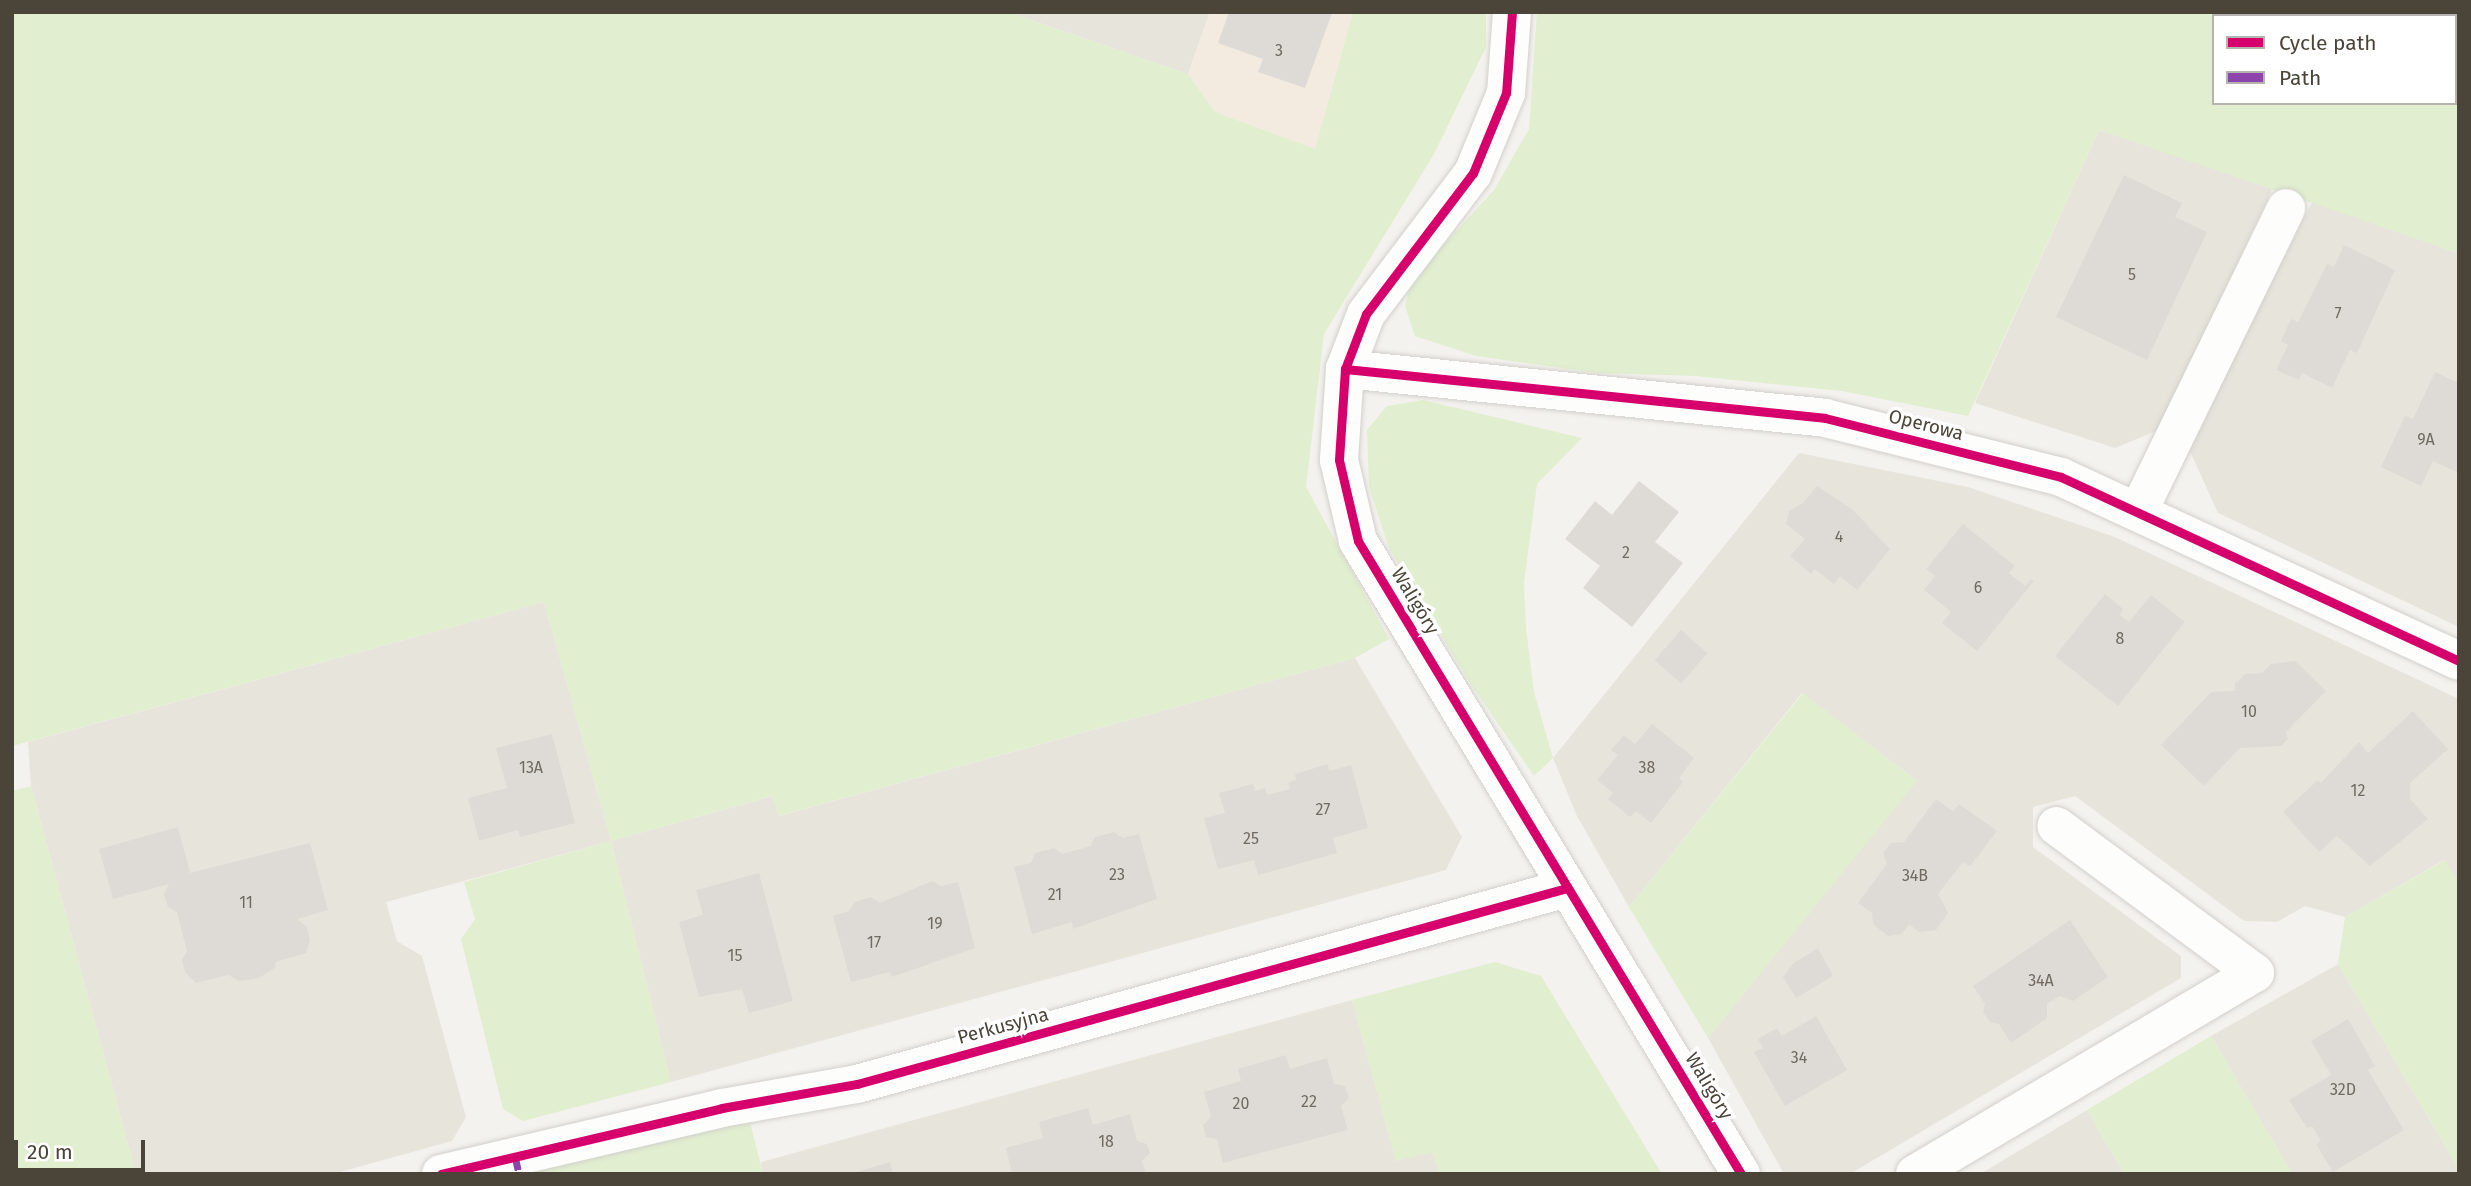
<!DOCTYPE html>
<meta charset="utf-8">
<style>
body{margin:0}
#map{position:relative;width:2471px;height:1186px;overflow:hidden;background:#f4f2ee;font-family:"Fira Sans",sans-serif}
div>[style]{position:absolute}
.residential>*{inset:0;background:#e7e4dc}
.commercial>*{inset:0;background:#f3ebdf}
.green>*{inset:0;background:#e1eecf}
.building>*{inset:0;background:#dedbd6;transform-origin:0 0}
.roads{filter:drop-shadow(0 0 2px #d2d0cb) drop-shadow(0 0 2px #d2d0cb)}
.minor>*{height:38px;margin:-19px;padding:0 19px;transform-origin:19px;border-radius:19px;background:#fdfdfc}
.quiet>*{height:7px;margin-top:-3.5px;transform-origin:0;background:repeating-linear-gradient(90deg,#8e44ad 0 14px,transparent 0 21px)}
.cycleway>*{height:9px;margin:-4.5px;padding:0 4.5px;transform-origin:4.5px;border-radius:4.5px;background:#d6006c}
span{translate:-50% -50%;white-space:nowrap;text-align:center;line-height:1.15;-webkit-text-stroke:7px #fff;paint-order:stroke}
.number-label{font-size:16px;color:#706a61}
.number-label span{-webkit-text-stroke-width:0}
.street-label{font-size:19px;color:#4b4439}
.frame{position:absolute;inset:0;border:14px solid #4b4439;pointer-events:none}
.legend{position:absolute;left:2212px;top:14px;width:245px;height:91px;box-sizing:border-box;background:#fff;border:2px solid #b7b4b0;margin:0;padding:9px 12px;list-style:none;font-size:21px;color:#4b4439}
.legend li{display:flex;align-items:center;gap:14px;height:35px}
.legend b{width:35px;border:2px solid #b7b4b0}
.scale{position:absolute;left:14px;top:1140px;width:131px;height:32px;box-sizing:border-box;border:4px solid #4b4439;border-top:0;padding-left:9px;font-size:21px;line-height:24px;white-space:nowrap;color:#4b4439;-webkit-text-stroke:5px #fff;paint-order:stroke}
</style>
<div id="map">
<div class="residential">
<i style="clip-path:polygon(1008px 12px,1210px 12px,1188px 74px)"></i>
<i style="clip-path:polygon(2099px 130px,2273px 187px,2161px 429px,2115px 448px,1975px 403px)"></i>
<i style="clip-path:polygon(2312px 202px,2455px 252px,2459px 245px,2459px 627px,2218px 513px,2189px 449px)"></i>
<i style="clip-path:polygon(1799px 453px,1968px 487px,2115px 537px,2459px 699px,2459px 884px,2444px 860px,2345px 917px,2305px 906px,2277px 922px,2244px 921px,2075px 796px,2033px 807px,2033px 847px,2181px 956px,2181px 978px,1850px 1174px,1784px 1174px,1708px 1038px,1916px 780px,1802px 693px,1629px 907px,1577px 816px,1553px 758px)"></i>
<i style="clip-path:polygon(544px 602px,611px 841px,773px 796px,779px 816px,1355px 658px,1462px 837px,1446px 870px,671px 1082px,611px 841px,386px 902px,397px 941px,422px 956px,466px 1117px,452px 1141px,333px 1174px,136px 1174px,31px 786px,28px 742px)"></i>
<i style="clip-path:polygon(2338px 964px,2459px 1170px,2459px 1174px,2292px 1174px,2211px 1036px)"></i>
<i style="clip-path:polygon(1352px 1000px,1396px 1161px,1433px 1151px,1439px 1174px,763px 1174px,761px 1162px)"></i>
<i style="clip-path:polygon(2087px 1110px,2124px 1174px,1980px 1174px)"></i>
</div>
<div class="commercial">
<i style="clip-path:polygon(1210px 12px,1353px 12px,1315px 149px,1215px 112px,1188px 74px)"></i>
</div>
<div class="green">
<i style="clip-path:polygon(12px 12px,1008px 12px,1188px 74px,1215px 112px,1315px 149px,1353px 12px,1486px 12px,1486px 47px,1434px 154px,1324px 334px,1306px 487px,1389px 639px,1355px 658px,778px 816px,772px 796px,611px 841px,671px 1082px,523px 1121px,503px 1109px,461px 939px,475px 919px,464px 882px,611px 841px,544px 602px,12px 746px)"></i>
<i style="clip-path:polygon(evenodd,1537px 12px,2459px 12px,2459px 245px,2455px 252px,2099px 130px,1968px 416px,1842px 391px,1696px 376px,1596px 373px,1476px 356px,1415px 336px,1405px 306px,1412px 279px,1494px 190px,1529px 129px,1537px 12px,2214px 16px,2455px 16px,2455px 103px,2214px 103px,2214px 16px)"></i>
<i style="clip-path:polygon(1423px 400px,1582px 438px,1537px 484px,1524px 583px,1526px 628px,1534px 692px,1553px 758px,1534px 776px,1470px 683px,1389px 548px,1369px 487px,1367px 430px,1387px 406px)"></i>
<i style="clip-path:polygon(1803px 693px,1917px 781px,1708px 1038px,1629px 907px)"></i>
<i style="clip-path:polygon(31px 786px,136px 1174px,12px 1174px,12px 791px)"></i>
<i style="clip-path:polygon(2445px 860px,2459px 884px,2459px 1170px,2338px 964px,2345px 917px)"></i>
<i style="clip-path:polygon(1495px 962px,1541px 976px,1662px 1174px,1439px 1174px,1432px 1152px,1396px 1161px,1352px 1000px)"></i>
<i style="clip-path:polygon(2211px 1036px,2292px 1174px,2124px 1174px,2087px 1110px)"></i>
<i style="clip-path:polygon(748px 1114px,763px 1174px,540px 1174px,539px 1169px)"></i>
</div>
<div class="building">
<i style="clip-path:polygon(1229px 12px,1332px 13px,1305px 88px,1258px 72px,1263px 59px,1218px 43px)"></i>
<i style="clip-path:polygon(2124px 175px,2182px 203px,2175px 217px,2207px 232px,2147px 360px,2056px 317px)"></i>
<i style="clip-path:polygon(2344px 245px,2395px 270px,2357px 353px,2350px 350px,2332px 388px,2302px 373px,2299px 380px,2276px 370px,2288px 345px,2281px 341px,2291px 319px,2298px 322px,2327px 264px,2334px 267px)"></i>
<i style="clip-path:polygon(2435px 372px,2459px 383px,2459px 473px,2433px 461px,2421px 486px,2381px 467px,2405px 416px,2413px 419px)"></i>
<i style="clip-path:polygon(1639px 481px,1679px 512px,1655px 542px,1683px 563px,1632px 627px,1583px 588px,1600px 566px,1565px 539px,1595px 501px,1612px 515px)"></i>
<i style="clip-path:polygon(1817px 486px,1852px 509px,1890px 549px,1857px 590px,1840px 576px,1834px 584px,1815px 569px,1811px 574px,1790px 556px,1805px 539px,1786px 524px,1789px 511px,1803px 503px)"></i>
<i style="clip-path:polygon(1963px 524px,2015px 566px,2009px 573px,2025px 586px,2031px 579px,2034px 581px,1977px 651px,1942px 623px,1951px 612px,1924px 590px,1935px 576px,1926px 569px)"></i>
<i style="clip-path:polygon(2105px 594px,2123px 609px,2120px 615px,2129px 622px,2151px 595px,2185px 622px,2118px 706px,2055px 656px)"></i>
<i style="left:1681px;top:630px;width:35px;height:40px;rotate:41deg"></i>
<i style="clip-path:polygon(2295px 661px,2326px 691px,2286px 732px,2288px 739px,2281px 746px,2240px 748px,2204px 786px,2161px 745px,2211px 692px,2235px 691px,2235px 684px,2245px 674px,2262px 673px,2271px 664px)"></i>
<i style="clip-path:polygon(2413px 711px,2448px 749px,2410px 783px,2410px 799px,2428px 819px,2370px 866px,2337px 836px,2319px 852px,2283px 812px,2318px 780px,2321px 783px,2359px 742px,2368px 753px)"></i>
<i style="clip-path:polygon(1652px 724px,1694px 758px,1679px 778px,1683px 782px,1651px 823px,1636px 811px,1630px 817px,1608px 799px,1613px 793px,1597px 780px,1618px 755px,1611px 750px,1624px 735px,1635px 744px)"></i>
<i style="clip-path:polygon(552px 734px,575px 823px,520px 837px,518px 830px,479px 841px,468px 798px,507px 788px,496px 748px)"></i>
<i style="clip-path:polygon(1328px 764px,1329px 771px,1351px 765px,1368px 828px,1333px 838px,1337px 853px,1298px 864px,1258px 875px,1254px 860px,1218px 869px,1204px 818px,1225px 813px,1219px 793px,1253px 784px,1255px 791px,1265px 788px,1267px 795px,1290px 789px,1288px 783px,1296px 780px,1295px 774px)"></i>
<i style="clip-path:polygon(1936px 799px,1953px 811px,1959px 804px,1997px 831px,1970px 866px,1963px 862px,1938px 894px,1948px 913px,1936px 930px,1919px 932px,1909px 924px,1902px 934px,1888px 936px,1873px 924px,1872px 913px,1858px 903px,1887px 864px,1883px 853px,1891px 843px,1904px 842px)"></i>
<i style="clip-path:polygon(178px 827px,190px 873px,310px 843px,328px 910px,297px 919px,307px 927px,310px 940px,306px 953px,275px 962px,276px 967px,259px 978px,239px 981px,228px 975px,196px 983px,185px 972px,182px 960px,187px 951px,177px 912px,168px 907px,164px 894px,169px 884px,113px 899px,99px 849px)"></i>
<i style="clip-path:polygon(1114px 832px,1123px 838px,1139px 834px,1157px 899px,1073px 929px,1072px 922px,1032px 934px,1014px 867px,1031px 863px,1035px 853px,1054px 848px,1062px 854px,1077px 850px,1091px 846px,1095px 837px)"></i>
<i style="clip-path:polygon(759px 873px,793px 1001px,749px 1013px,742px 989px,699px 997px,679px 922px,703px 915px,696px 890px)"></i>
<i style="clip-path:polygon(932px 881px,941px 886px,958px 882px,975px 948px,892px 977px,890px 972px,851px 982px,833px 916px,849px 911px,855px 902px,871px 897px,880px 903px)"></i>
<i style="clip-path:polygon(2070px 920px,2108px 977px,2073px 1001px,2060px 996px,2047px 1004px,2047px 1018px,2011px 1043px,1999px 1024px,1990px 1022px,1983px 1012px,1985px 1004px,1973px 986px)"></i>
<i style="clip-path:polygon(1818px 948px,1833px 976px,1796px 998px,1783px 977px,1794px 963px)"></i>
<i style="clip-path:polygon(1816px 1016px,1847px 1070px,1785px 1106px,1754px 1052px,1763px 1048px,1758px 1039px,1777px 1028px,1782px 1036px)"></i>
<i style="clip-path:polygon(2348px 1019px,2375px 1066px,2368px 1070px,2404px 1130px,2333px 1172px,2316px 1144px,2321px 1141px,2312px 1126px,2307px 1128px,2289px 1100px,2331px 1075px,2311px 1041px)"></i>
<i style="clip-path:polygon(1286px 1055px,1290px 1069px,1327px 1058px,1334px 1084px,1345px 1086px,1349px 1098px,1341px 1106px,1348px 1130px,1223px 1163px,1217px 1139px,1206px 1137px,1203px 1125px,1211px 1117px,1204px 1092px,1241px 1081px,1238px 1069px)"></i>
<i style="clip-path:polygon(1088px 1108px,1093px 1125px,1130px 1114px,1137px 1141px,1147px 1144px,1150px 1153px,1142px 1161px,1146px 1174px,1012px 1174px,1006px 1148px,1043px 1138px,1039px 1122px)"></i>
<i style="clip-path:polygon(890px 1162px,893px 1174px,853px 1174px,853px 1173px)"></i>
</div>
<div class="roads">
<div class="minor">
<i style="left:1512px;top:12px;width:81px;rotate:94.2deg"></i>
<i style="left:1506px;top:93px;width:87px;rotate:112.4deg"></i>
<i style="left:1473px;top:173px;width:177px;rotate:127.2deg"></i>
<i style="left:1366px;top:314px;width:59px;rotate:110.9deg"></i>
<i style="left:1345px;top:369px;width:91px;rotate:93.8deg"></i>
<i style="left:1339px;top:460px;width:83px;rotate:76.8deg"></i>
<i style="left:1358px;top:541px;width:740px;rotate:58.82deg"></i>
<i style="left:1345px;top:369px;width:482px;rotate:5.8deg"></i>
<i style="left:1825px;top:418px;width:243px;rotate:14deg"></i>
<i style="left:2061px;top:477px;width:438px;rotate:24.8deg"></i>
<i style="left:2138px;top:512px;width:338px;rotate:-64deg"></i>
<i style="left:441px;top:1174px;width:289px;rotate:-13.2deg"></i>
<i style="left:722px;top:1108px;width:137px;rotate:-10.1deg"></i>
<i style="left:857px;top:1084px;width:737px;rotate:-15.43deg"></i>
<i style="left:1915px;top:1174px;width:395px;rotate:-30.6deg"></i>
<i style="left:2255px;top:973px;width:247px;rotate:-143.5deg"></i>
</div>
</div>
<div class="quiet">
<i style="left:515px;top:1156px;width:18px;rotate:77deg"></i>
</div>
<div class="cycleway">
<i style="left:1512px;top:12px;width:81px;rotate:94.2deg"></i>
<i style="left:1506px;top:93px;width:87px;rotate:112.4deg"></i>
<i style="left:1473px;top:173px;width:177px;rotate:127.2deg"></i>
<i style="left:1366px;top:314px;width:59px;rotate:110.9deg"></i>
<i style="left:1345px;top:369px;width:91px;rotate:93.8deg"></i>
<i style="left:1339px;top:460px;width:83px;rotate:76.8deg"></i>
<i style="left:1358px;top:541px;width:740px;rotate:58.82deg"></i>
<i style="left:1345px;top:369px;width:482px;rotate:5.8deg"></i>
<i style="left:1825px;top:418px;width:243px;rotate:14deg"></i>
<i style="left:2061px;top:477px;width:438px;rotate:24.8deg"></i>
<i style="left:441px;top:1174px;width:289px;rotate:-13.2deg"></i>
<i style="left:722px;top:1108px;width:137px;rotate:-10.1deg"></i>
<i style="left:857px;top:1084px;width:737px;rotate:-15.43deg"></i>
</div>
<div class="number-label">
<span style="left:1279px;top:51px">3</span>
<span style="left:2132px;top:275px">5</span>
<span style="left:2338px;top:314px">7</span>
<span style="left:2426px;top:440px">9A</span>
<span style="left:1839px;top:537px">4</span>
<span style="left:1626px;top:553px">2</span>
<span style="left:1978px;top:588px">6</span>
<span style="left:2120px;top:639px">8</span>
<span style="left:2249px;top:712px">10</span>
<span style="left:531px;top:768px">13A</span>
<span style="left:1647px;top:768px">38</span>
<span style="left:2358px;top:791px">12</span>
<span style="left:1323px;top:810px">27</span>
<span style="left:1251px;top:839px">25</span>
<span style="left:1117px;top:875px">23</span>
<span style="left:1915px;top:876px">34B</span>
<span style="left:1055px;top:895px">21</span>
<span style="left:246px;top:903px">11</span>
<span style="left:935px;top:924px">19</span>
<span style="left:874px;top:943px">17</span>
<span style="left:735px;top:956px">15</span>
<span style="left:2041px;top:981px">34A</span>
<span style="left:1799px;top:1058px">34</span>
<span style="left:2343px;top:1090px">32D</span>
<span style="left:1309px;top:1102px">22</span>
<span style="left:1241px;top:1104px">20</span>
<span style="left:1106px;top:1142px">18</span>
</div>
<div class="street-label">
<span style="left:1926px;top:425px;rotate:14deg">Operowa</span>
<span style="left:1415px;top:601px;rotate:59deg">Waligóry</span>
<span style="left:1003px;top:1026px;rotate:-15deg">Perkusyjna</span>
<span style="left:1709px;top:1086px;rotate:59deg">Waligóry</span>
</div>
<div class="frame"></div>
<ul class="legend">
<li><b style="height:9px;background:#d6006c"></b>Cycle path</li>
<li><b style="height:9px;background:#8e44ad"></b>Path</li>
</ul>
<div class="scale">20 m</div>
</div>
